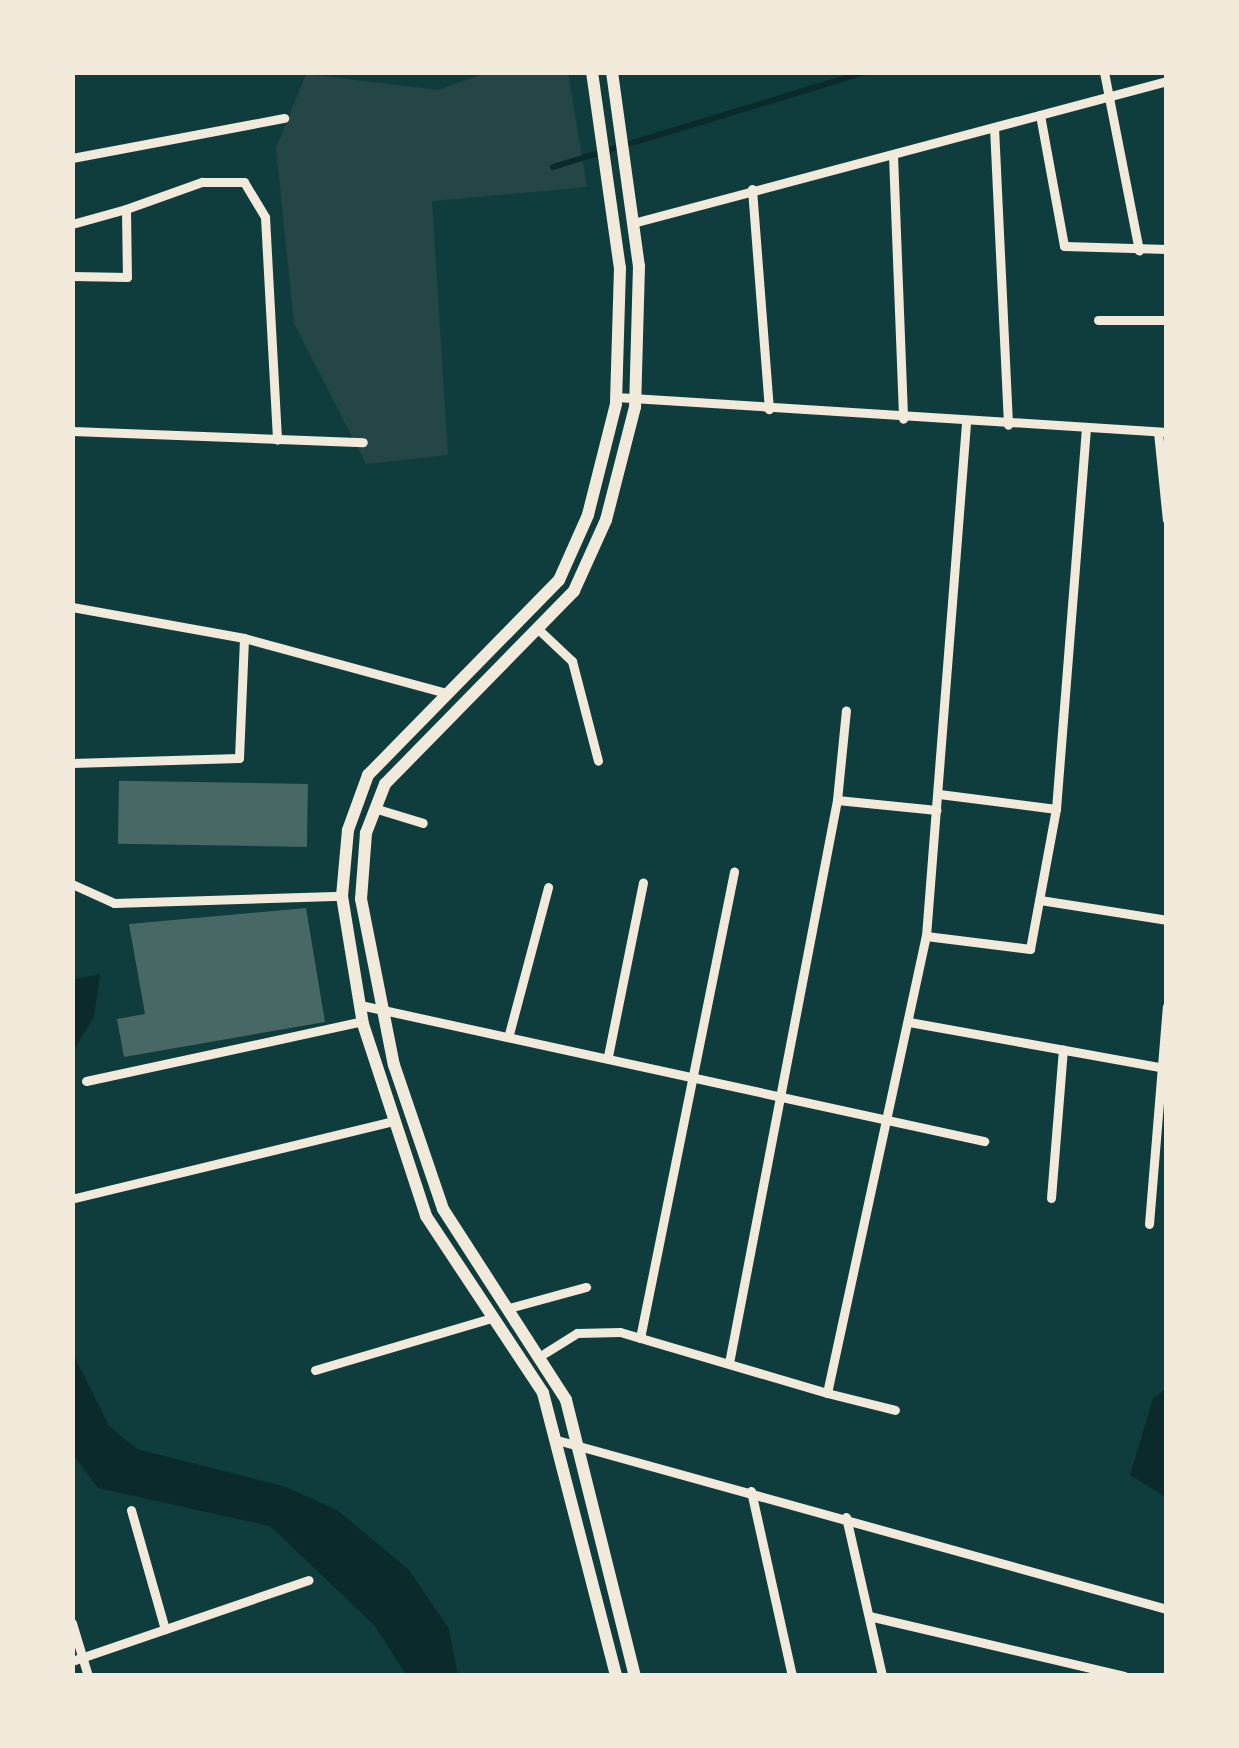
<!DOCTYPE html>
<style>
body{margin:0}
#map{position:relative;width:1239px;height:1748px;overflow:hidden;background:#0f3d3e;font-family:"Titillium Web",sans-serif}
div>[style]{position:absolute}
.green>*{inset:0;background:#244646}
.water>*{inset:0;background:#0a2a2b}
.stream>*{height:6px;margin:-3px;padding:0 3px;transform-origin:3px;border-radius:3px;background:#0a2a2b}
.building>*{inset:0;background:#486865;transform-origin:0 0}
.minor>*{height:9px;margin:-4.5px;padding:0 4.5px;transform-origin:4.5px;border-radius:4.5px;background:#f1e9da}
.secondary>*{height:12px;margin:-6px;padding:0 6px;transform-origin:6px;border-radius:6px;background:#f1e9da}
span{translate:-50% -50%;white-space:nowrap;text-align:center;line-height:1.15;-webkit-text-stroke:9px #f1e9da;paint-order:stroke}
.frame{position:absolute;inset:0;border:75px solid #f1e9da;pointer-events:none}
</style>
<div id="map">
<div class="green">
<i style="clip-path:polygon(489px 72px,568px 72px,587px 187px,432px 201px,448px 455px,366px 464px,294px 323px,276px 148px,306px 74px,438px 90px)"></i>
</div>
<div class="water">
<i style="clip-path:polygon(100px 974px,94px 1017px,72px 1053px,72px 980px)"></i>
<i style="clip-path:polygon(72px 1352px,109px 1426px,137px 1449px,286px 1487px,337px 1510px,409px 1570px,449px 1629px,458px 1676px,407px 1676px,375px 1626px,270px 1526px,98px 1488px,72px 1453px)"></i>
<i style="clip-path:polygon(1167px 1388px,1167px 1498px,1130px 1475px,1153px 1399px)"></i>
</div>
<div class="stream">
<i style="left:553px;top:167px;width:326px;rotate:-16.9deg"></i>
<i style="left:72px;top:927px;width:70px;rotate:90deg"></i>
</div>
<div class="building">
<i style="left:308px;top:784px;width:63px;height:189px;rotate:91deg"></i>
<i style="clip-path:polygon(306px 908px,325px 1022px,124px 1057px,117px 1019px,145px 1014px,129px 924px)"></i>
</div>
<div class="minor">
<i style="left:1104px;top:72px;width:182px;rotate:78.9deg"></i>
<i style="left:1040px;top:115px;width:133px;rotate:79.6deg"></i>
<i style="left:1064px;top:246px;width:103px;rotate:1.7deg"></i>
<i style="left:994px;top:127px;width:298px;rotate:87.3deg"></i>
<i style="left:893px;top:155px;width:264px;rotate:87.8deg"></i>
<i style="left:72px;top:158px;width:216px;rotate:-10.7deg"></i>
<i style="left:752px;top:189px;width:221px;rotate:85.6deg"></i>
<i style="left:126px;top:209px;width:81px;rotate:-19.6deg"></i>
<i style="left:202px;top:182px;width:42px"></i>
<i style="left:244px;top:182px;width:41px;rotate:59deg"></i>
<i style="left:265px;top:217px;width:223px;rotate:86.9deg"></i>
<i style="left:633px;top:223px;width:553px;rotate:-14.89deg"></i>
<i style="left:72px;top:224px;width:56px;rotate:-15.5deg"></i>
<i style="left:126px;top:209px;width:68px;rotate:89.2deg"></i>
<i style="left:127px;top:277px;width:55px;rotate:-179deg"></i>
<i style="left:1098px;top:320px;width:69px"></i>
<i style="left:616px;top:397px;width:552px;rotate:3.63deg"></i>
<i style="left:72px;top:431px;width:291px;rotate:2.2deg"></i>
<i style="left:1158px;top:432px;width:88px;rotate:84.2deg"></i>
<i style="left:72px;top:607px;width:175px;rotate:10.2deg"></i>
<i style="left:244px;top:638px;width:209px;rotate:15.2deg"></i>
<i style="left:538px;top:629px;width:47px;rotate:43.3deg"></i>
<i style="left:572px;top:661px;width:103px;rotate:75.4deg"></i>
<i style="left:72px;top:763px;width:167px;rotate:-1.7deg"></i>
<i style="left:239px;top:758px;width:120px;rotate:-87.6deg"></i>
<i style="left:939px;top:794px;width:118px;rotate:7.3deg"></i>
<i style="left:837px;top:800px;width:90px;rotate:-84.3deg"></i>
<i style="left:374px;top:808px;width:51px;rotate:17deg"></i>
<i style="left:72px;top:884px;width:46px;rotate:24.3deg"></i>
<i style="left:114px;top:903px;width:228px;rotate:-1.8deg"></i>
<i style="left:1040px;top:900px;width:129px;rotate:8.9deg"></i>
<i style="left:926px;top:936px;width:105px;rotate:7.1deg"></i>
<i style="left:1030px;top:949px;width:142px;rotate:-79.5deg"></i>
<i style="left:1056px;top:809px;width:381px;rotate:-85.5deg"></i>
<i style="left:360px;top:1005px;width:639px;rotate:12.3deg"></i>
<i style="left:909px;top:1022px;width:259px;rotate:10.2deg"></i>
<i style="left:509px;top:1034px;width:152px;rotate:-75.1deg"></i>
<i style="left:608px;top:1056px;width:177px;rotate:-78.6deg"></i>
<i style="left:86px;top:1081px;width:283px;rotate:-12.2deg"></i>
<i style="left:75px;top:1198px;width:327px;rotate:-13.6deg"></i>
<i style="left:1051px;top:1198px;width:149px;rotate:-85.4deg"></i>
<i style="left:1149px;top:1224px;width:218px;rotate:-85.3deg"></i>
<i style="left:509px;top:1308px;width:80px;rotate:-15.3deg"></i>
<i style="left:640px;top:1338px;width:476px;rotate:-78.6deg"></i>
<i style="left:545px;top:1353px;width:38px;rotate:-32deg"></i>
<i style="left:577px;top:1333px;width:43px;rotate:-1.3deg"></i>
<i style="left:620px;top:1332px;width:216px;rotate:16.4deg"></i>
<i style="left:827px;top:1393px;width:468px;rotate:-77.8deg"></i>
<i style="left:926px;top:936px;width:515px;rotate:-85.54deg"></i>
<i style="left:729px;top:1363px;width:573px;rotate:-79.14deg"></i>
<i style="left:837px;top:800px;width:100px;rotate:5.7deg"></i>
<i style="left:315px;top:1370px;width:184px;rotate:-16.4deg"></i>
<i style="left:827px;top:1393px;width:70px;rotate:14deg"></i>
<i style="left:557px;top:1440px;width:633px;rotate:15.49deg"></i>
<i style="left:751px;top:1491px;width:189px;rotate:77.5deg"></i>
<i style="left:131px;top:1510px;width:124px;rotate:74.1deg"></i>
<i style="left:846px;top:1517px;width:163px;rotate:77.2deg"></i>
<i style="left:869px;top:1616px;width:262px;rotate:13.2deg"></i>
<i style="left:72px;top:1623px;width:55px;rotate:73.2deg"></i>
<i style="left:72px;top:1661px;width:250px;rotate:-18.9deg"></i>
</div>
<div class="secondary">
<i style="left:592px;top:72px;width:198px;rotate:81.9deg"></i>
<i style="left:620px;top:268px;width:136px;rotate:91.7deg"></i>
<i style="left:616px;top:404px;width:114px;rotate:104.2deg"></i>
<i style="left:588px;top:515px;width:71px;rotate:114deg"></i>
<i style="left:559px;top:580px;width:273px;rotate:134.4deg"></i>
<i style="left:368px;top:775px;width:59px;rotate:110deg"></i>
<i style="left:348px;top:830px;width:66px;rotate:95.2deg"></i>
<i style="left:342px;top:896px;width:130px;rotate:80.7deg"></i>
<i style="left:363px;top:1024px;width:202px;rotate:71.8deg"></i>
<i style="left:426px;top:1216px;width:212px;rotate:56.5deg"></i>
<i style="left:543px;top:1393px;width:292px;rotate:75.5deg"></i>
<i style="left:612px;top:72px;width:196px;rotate:82.1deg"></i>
<i style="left:639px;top:266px;width:141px;rotate:91.6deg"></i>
<i style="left:635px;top:407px;width:117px;rotate:104.4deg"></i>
<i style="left:606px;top:520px;width:78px;rotate:114.3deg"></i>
<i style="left:574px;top:591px;width:270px;rotate:134.4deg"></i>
<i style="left:385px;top:784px;width:53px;rotate:111.2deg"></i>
<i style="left:366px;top:833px;width:66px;rotate:94.3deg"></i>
<i style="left:361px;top:899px;width:169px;rotate:78.8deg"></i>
<i style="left:394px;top:1065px;width:152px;rotate:71.2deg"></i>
<i style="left:443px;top:1209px;width:227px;rotate:57.2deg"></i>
<i style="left:566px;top:1400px;width:284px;rotate:76deg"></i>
</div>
<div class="frame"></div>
</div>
